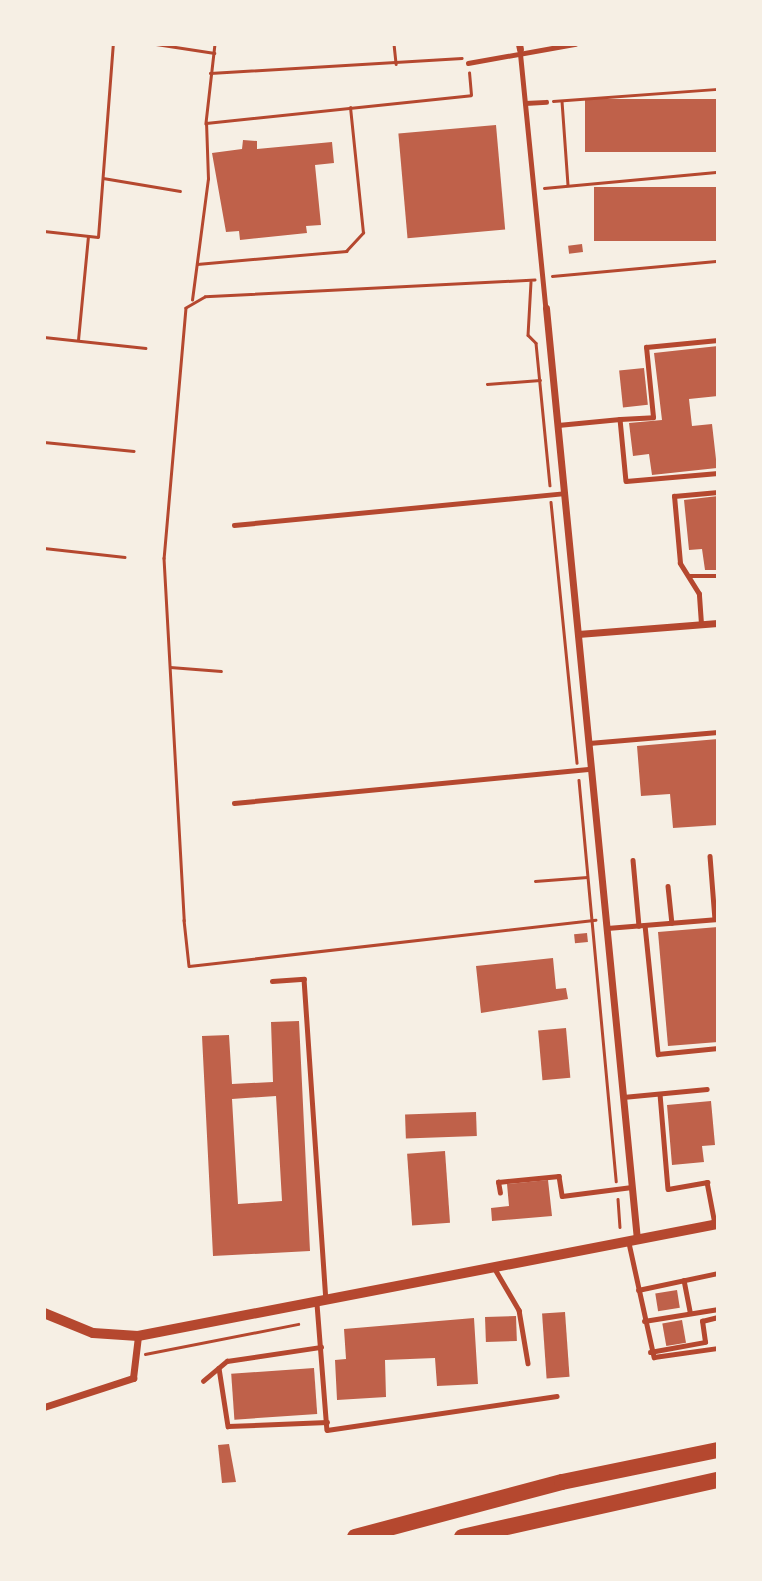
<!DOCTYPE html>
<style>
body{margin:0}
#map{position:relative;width:762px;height:1581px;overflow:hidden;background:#f6efe4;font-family:"Asap Condensed",sans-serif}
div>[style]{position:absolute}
.building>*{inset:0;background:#bf614a;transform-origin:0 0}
.path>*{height:2.5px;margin:-1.25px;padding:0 1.25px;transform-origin:1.25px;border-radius:1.25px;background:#b5482f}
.service>*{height:4.5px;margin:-2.25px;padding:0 2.25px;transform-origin:2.25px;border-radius:2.25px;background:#b5482f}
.minor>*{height:7px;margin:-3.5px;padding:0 3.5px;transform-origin:3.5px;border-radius:3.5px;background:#b5482f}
.tertiary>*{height:10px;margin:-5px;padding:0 5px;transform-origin:5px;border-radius:5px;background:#b5482f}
.motorway>*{height:16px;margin:-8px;padding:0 8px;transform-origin:8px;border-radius:8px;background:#b5482f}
span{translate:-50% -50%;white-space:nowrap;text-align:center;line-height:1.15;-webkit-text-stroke:7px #f6efe4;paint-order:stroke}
.frame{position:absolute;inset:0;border:46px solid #f6efe4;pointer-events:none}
</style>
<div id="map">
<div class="building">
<i style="left:718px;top:99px;width:53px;height:133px;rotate:90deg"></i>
<i style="left:496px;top:125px;width:105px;height:98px;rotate:85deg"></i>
<i style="clip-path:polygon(243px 140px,257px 141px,257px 149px,332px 142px,334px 163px,315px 165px,321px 225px,306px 226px,307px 233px,240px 240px,239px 231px,226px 232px,212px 153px,242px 149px)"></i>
<i style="left:718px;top:187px;width:54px;height:124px;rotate:90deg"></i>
<i style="left:582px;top:244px;width:8px;height:14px;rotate:83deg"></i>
<i style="clip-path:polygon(718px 346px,718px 396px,689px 399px,692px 426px,712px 424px,717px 468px,652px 475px,649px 454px,633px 456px,629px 423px,662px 420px,654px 353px)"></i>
<i style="left:644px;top:368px;width:37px;height:25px;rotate:84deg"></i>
<i style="clip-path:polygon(718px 496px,718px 570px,705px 570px,702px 549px,689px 550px,684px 500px)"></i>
<i style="clip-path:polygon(718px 739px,718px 825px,673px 828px,670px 794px,641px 796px,637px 746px)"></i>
<i style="clip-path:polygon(718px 927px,718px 1042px,668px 1046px,658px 932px)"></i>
<i style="left:587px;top:933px;width:9px;height:13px;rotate:84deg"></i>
<i style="clip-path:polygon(553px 958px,556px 989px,566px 988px,568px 999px,481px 1013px,476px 966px)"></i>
<i style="clip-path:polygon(evenodd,299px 1021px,310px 1251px,213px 1256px,202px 1036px,229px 1035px,232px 1084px,273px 1082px,271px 1022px,299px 1021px,276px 1096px,282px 1201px,238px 1204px,232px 1099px,276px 1096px)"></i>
<i style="left:566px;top:1028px;width:50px;height:28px;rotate:85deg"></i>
<i style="clip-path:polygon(711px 1101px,715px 1145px,702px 1146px,704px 1162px,672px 1165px,667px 1105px)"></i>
<i style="left:476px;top:1112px;width:24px;height:71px;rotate:88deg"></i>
<i style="left:445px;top:1151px;width:72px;height:38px;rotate:86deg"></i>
<i style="clip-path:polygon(548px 1180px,552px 1216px,492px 1221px,491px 1208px,509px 1206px,507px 1184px)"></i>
<i style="left:677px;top:1290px;width:18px;height:22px;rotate:81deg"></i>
<i style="left:565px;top:1312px;width:65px;height:23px;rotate:86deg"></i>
<i style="left:516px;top:1316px;width:25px;height:31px;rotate:88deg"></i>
<i style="clip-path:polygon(474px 1318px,478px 1384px,437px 1386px,435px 1358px,385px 1360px,386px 1397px,337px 1400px,335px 1360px,346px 1359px,344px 1329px)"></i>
<i style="left:682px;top:1320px;width:23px;height:20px;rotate:80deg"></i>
<i style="left:314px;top:1368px;width:46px;height:83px;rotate:86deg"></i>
<i style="clip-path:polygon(229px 1444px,236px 1482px,222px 1483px,218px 1445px)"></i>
</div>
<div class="path">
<i style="left:156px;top:44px;width:59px;rotate:8.8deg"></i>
<i style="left:215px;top:44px;width:80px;rotate:96.5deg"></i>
<i style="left:206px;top:123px;width:266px;rotate:-6deg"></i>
<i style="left:471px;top:95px;width:22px;rotate:-95deg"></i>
<i style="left:394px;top:44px;width:20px;rotate:84deg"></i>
<i style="left:210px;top:73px;width:252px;rotate:-3.4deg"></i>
<i style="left:553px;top:101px;width:165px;rotate:-4.2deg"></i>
<i style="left:562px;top:101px;width:84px;rotate:85.9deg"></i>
<i style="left:103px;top:178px;width:78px;rotate:9.6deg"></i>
<i style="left:544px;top:188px;width:175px;rotate:-5.3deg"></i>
<i style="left:44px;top:231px;width:54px;rotate:6.3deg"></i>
<i style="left:98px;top:237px;width:194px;rotate:-85.6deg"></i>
<i style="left:197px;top:264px;width:150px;rotate:-5deg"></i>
<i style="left:346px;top:251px;width:25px;rotate:-47deg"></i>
<i style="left:363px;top:233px;width:126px;rotate:-95.9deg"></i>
<i style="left:552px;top:276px;width:167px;rotate:-5.2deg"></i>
<i style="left:535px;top:280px;width:330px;rotate:177.1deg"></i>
<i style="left:205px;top:297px;width:22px;rotate:150deg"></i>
<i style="left:186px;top:308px;width:251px;rotate:95deg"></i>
<i style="left:164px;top:558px;width:363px;rotate:86.8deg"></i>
<i style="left:184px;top:920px;width:46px;rotate:83.8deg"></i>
<i style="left:189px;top:966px;width:409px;rotate:-6.5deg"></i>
<i style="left:531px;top:282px;width:53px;rotate:93.2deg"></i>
<i style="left:528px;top:335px;width:11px;rotate:45deg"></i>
<i style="left:536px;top:343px;width:143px;rotate:84.4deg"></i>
<i style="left:192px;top:300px;width:122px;rotate:-82.5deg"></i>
<i style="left:208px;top:179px;width:56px;rotate:-92deg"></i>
<i style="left:44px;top:337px;width:102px;rotate:6.2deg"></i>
<i style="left:78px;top:340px;width:104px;rotate:-84.5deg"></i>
<i style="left:487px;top:384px;width:53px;rotate:-4.3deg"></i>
<i style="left:44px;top:442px;width:90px;rotate:5.7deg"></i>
<i style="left:551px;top:502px;width:262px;rotate:84.3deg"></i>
<i style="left:44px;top:548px;width:81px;rotate:6.4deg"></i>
<i style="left:170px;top:667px;width:51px;rotate:4.5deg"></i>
<i style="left:579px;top:780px;width:403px;rotate:84.7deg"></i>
<i style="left:535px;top:881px;width:52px;rotate:-4.4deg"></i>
<i style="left:618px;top:1199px;width:28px;rotate:86deg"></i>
<i style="left:145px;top:1354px;width:156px;rotate:-11.1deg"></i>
</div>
<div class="service">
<i style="left:520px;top:49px;width:260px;rotate:84.3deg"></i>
<i style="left:468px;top:63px;width:109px;rotate:-10.1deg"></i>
<i style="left:525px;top:103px;width:21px;rotate:-3deg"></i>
<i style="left:620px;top:419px;width:33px;rotate:-3deg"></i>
<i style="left:653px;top:417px;width:70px;rotate:-95.7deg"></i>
<i style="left:646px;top:347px;width:72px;rotate:-5.6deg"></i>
<i style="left:558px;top:425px;width:62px;rotate:-5.5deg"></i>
<i style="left:620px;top:419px;width:62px;rotate:84.5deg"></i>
<i style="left:626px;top:481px;width:92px;rotate:-5deg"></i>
<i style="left:234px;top:525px;width:332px;rotate:-5.5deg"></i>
<i style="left:689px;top:576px;width:29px"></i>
<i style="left:701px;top:624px;width:30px;rotate:-94deg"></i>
<i style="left:699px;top:594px;width:36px;rotate:-122deg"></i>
<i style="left:680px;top:563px;width:67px;rotate:-95.1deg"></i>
<i style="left:674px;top:496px;width:44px;rotate:-5.2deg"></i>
<i style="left:589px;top:743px;width:129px;rotate:-4.9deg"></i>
<i style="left:234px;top:803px;width:358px;rotate:-5.5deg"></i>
<i style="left:710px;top:856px;width:63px;rotate:85.5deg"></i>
<i style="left:633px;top:860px;width:66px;rotate:84.8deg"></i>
<i style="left:668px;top:886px;width:37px;rotate:84deg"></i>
<i style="left:645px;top:925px;width:130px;rotate:84.2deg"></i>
<i style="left:658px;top:1054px;width:60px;rotate:-5.7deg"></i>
<i style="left:607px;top:928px;width:111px;rotate:-4.6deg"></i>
<i style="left:272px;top:981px;width:32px;rotate:-4deg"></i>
<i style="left:304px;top:979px;width:322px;rotate:86.1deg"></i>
<i style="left:660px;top:1094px;width:95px;rotate:85.2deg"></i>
<i style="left:668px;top:1189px;width:40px;rotate:-10deg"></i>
<i style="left:707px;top:1182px;width:43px;rotate:79.2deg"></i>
<i style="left:623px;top:1097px;width:84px;rotate:-5.4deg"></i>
<i style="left:500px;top:1193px;width:11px;rotate:-100deg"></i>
<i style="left:498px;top:1182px;width:61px;rotate:-5.6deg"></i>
<i style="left:559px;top:1176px;width:20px;rotate:81deg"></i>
<i style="left:562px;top:1196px;width:70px;rotate:-7.4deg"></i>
<i style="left:629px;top:1243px;width:117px;rotate:77.6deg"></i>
<i style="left:654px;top:1357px;width:65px;rotate:-8deg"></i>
<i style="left:495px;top:1269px;width:48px;rotate:59.7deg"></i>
<i style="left:519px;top:1310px;width:54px;rotate:80.4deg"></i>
<i style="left:684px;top:1280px;width:33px;rotate:79deg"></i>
<i style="left:638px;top:1290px;width:82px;rotate:-12deg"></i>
<i style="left:317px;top:1304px;width:126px;rotate:85.5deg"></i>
<i style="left:327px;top:1430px;width:232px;rotate:-8.4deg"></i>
<i style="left:644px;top:1321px;width:75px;rotate:-9.2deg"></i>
<i style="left:650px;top:1352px;width:56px;rotate:-10.3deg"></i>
<i style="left:705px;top:1342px;width:21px;rotate:-98deg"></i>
<i style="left:702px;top:1321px;width:16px;rotate:-14deg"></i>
<i style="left:219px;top:1368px;width:59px;rotate:81.2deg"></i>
<i style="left:228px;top:1426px;width:99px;rotate:-2.3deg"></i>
<i style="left:203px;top:1381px;width:31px;rotate:-40deg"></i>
<i style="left:227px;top:1361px;width:95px;rotate:-8.5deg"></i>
</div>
<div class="minor">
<i style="left:519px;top:44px;width:5px;rotate:79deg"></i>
<i style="left:546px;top:308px;width:936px;rotate:84.42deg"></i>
<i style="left:578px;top:634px;width:140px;rotate:-4.5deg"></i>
<i style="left:44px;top:1407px;width:94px;rotate:-18deg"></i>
<i style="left:133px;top:1378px;width:42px;rotate:-83.2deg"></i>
</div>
<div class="tertiary">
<i style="left:44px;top:1313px;width:53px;rotate:22.2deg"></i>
<i style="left:93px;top:1333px;width:45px;rotate:3.8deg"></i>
<i style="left:138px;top:1336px;width:591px;rotate:-10.93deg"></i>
</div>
<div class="motorway">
<i style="left:355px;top:1537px;width:214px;rotate:-14.9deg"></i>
<i style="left:562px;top:1482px;width:159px;rotate:-11.6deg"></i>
<i style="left:462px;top:1537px;width:262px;rotate:-12.6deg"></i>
</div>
<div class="frame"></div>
</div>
